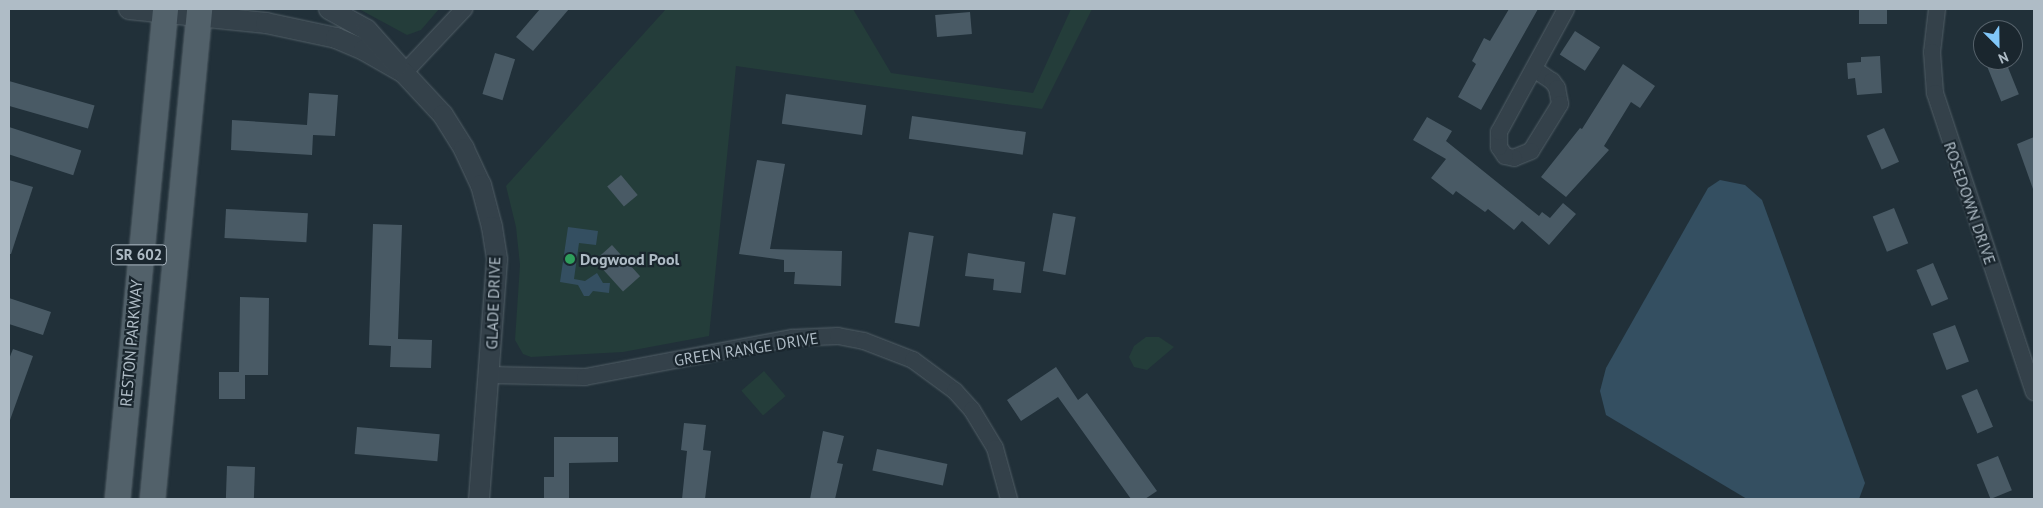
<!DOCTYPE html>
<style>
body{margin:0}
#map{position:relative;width:2043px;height:508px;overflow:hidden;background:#213039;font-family:"PT Sans",sans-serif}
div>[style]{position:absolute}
.green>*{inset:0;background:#243d3a;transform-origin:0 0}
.water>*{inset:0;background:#344f61}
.building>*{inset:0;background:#495a65;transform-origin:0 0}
.roads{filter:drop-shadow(0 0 1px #525f67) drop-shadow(0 0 1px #525f67)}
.minor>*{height:16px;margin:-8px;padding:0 8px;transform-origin:8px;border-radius:8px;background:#34414a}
.tertiary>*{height:20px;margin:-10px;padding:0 10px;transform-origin:10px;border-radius:10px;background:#34414a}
.primary>*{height:25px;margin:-12.5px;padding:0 12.5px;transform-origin:12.5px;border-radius:12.5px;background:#52616a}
.dots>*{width:14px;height:14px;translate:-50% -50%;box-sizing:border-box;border:2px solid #1a262e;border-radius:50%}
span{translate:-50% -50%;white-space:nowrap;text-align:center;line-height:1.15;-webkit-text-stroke:4.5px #1a262e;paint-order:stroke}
.shield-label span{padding:1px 4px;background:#1a262e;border:1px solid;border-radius:4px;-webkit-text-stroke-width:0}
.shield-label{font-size:15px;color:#afbcc6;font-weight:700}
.street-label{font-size:16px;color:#afbcc6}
.poi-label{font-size:16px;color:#afbcc6;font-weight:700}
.left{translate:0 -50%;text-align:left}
.frame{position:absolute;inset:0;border:10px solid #afbcc6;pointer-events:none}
.north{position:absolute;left:1973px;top:20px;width:50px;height:50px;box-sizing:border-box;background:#1a262e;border:1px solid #56626b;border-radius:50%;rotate:157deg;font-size:14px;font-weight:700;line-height:20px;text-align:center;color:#afbcc6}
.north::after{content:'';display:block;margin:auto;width:18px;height:22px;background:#81c7f9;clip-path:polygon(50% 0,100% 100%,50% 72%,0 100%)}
</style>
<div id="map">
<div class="green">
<i style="clip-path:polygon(359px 9px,439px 9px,421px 30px,407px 35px)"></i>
<i style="clip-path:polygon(666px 9px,853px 9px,891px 73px,1033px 93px,1071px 9px,1092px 9px,1042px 109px,736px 66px,709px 336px,623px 352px,531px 357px,523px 354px,515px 340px,520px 265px,516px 227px,506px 186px)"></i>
<i style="clip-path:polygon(1146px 337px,1159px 337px,1174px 347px,1147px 370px,1134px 367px,1129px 357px,1134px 346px)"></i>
<i style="left:764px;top:371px;width:33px;height:30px;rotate:49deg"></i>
</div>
<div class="water">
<i style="clip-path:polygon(1720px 180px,1745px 185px,1762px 200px,1865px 483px,1859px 499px,1747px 499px,1606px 415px,1600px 391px,1606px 368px,1708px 188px)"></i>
<i style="clip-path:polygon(568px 227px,598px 231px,596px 245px,579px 243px,574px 279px,585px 281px,597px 273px,603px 283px,610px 283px,609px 293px,593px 291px,589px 296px,584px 296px,578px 285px,560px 282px)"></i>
</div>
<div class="building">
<i style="clip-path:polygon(540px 9px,569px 9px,533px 51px,516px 37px)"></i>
<i style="clip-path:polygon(1509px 9px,1538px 9px,1481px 110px,1458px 97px,1476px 64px,1472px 61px,1484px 38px,1490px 41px)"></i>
<i style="left:1859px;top:9px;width:28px;height:15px"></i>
<i style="left:970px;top:12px;width:22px;height:35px;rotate:85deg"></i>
<i style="left:1575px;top:31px;width:30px;height:28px;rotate:33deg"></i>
<i style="left:495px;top:53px;width:21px;height:43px;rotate:17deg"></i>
<i style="clip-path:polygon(1880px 56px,1882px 93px,1857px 95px,1855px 78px,1848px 79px,1847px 63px,1861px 62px,1861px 57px)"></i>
<i style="left:2005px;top:60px;width:37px;height:19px;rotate:68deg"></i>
<i style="clip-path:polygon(1623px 64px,1655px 86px,1640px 108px,1631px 102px,1604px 146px,1609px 150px,1566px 197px,1541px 177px,1580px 128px,1582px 129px)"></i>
<i style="left:9px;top:81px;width:89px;height:24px;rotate:16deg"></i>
<i style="clip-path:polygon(309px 93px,338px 95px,335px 136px,313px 135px,312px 155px,231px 150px,232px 120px,307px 125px)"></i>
<i style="left:786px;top:94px;width:81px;height:30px;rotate:8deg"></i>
<i style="left:912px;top:116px;width:115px;height:23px;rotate:8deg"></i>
<i style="clip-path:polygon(1427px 117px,1452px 131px,1446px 141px,1539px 216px,1542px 212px,1550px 218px,1563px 203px,1576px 214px,1549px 245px,1522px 221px,1514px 230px,1488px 209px,1485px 212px,1456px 191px,1453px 195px,1431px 178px,1446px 159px,1413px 140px)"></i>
<i style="left:9px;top:127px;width:76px;height:26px;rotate:18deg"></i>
<i style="left:1884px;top:128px;width:37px;height:19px;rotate:66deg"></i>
<i style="clip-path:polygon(2034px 137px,2034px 188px,2033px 189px,2017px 144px)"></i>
<i style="clip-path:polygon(757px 160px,785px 164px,770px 249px,842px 251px,841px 286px,794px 284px,795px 272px,784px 272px,784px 260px,739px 254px)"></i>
<i style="left:621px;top:175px;width:26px;height:18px;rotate:50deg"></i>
<i style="clip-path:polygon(9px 180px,33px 187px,11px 254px,9px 254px)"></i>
<i style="left:1894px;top:208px;width:38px;height:23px;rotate:68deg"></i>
<i style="left:226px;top:209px;width:82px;height:29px;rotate:3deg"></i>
<i style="left:1053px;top:213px;width:23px;height:59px;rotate:10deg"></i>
<i style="clip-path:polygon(373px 224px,402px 225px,398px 339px,432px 340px,431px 368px,390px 367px,391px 346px,369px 345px)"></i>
<i style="left:909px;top:232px;width:25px;height:92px;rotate:9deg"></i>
<i style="left:612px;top:245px;width:42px;height:23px;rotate:48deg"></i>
<i style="clip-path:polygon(968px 253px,1025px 262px,1021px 293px,993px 290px,994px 279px,965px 276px)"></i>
<i style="left:1933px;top:263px;width:39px;height:18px;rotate:67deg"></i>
<i style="clip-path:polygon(240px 297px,269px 298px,268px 375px,245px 375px,245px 399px,219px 399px,219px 372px,239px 372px)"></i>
<i style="clip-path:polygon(9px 298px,51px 312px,43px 335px,9px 324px)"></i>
<i style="left:1955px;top:325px;width:39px;height:24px;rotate:69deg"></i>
<i style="clip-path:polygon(13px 349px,33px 356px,10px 420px,9px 359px)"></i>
<i style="clip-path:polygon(1056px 367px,1078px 400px,1087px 393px,1157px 491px,1145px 499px,1131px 499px,1058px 397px,1021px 421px,1007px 400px)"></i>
<i style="left:1977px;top:389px;width:41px;height:17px;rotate:67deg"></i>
<i style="clip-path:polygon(684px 423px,706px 425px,703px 450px,711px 451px,705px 499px,682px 499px,687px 451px,681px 450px)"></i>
<i style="left:357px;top:427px;width:83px;height:27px;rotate:5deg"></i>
<i style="clip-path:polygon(823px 431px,844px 436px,837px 463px,843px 464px,835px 499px,810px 499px)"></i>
<i style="clip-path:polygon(554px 437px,618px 437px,618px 462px,569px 463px,569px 499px,544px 499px,544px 477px,554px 477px)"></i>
<i style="left:877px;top:449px;width:72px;height:22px;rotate:12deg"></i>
<i style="left:1998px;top:456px;width:37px;height:23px;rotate:68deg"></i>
<i style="left:227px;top:466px;width:28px;height:33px;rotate:2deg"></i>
</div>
<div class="roads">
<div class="minor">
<i style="left:1937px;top:9px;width:43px;rotate:96.6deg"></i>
<i style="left:1932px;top:52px;width:41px;rotate:85.8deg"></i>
<i style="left:1935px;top:93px;width:315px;rotate:71.7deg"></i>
<i style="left:1534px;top:69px;width:22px;rotate:34deg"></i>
<i style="left:1552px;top:81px;width:9px;rotate:54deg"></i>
<i style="left:1557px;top:88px;width:16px;rotate:79deg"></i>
<i style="left:1560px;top:104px;width:55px;rotate:121.7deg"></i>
<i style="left:1531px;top:151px;width:18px;rotate:158deg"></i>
<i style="left:1514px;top:158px;width:9px;rotate:-167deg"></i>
<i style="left:1505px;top:156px;width:11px;rotate:-124deg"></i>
<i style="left:1499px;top:147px;width:15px;rotate:-90deg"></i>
<i style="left:1499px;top:132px;width:140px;rotate:-61.4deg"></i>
<i style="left:404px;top:73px;width:88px;rotate:-46.8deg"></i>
<i style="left:490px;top:375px;width:95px;rotate:1.2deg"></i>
<i style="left:585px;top:377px;width:211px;rotate:-10.7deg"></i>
<i style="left:792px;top:338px;width:46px;rotate:-2.5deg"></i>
<i style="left:838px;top:336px;width:26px;rotate:11deg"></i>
<i style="left:864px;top:341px;width:53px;rotate:21.2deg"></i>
<i style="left:913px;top:360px;width:52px;rotate:36.4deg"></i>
<i style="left:955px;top:391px;width:25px;rotate:48deg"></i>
<i style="left:972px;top:410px;width:44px;rotate:58.8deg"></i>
<i style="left:995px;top:448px;width:53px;rotate:74.6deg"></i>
</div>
<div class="tertiary">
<i style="left:129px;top:9px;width:138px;rotate:5.8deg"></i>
<i style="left:266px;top:23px;width:72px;rotate:12.1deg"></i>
<i style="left:336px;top:38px;width:30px;rotate:23deg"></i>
<i style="left:364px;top:50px;width:46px;rotate:29.9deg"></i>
<i style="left:404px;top:73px;width:57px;rotate:47.1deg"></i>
<i style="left:443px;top:115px;width:40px;rotate:58deg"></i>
<i style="left:464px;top:149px;width:40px;rotate:65deg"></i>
<i style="left:481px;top:185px;width:43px;rotate:75.3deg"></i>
<i style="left:492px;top:227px;width:33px;rotate:81deg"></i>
<i style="left:497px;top:260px;width:240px;rotate:94.3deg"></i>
<i style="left:329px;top:9px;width:43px;rotate:28.9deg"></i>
<i style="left:367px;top:30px;width:47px;rotate:48.5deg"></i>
</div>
<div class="primary">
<i style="left:117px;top:499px;width:492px;rotate:-84.4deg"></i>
<i style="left:152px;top:499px;width:492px;rotate:-84.5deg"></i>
</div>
</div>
<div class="dots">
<i style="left:570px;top:259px;background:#2e9e5b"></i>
</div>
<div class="shield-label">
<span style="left:139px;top:255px">SR 602</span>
</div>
<div class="street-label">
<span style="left:1970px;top:203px;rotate:71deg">ROSEDOWN DRIVE</span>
<span style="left:493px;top:303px;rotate:-88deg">GLADE DRIVE</span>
<span style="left:131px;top:343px;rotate:-85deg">RESTON PARKWAY</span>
<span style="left:746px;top:349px;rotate:-9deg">GREEN RANGE DRIVE</span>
</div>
<div class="poi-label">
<span class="left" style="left:580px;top:259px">Dogwood Pool</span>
</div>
<div class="frame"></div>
<div class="north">N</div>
</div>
